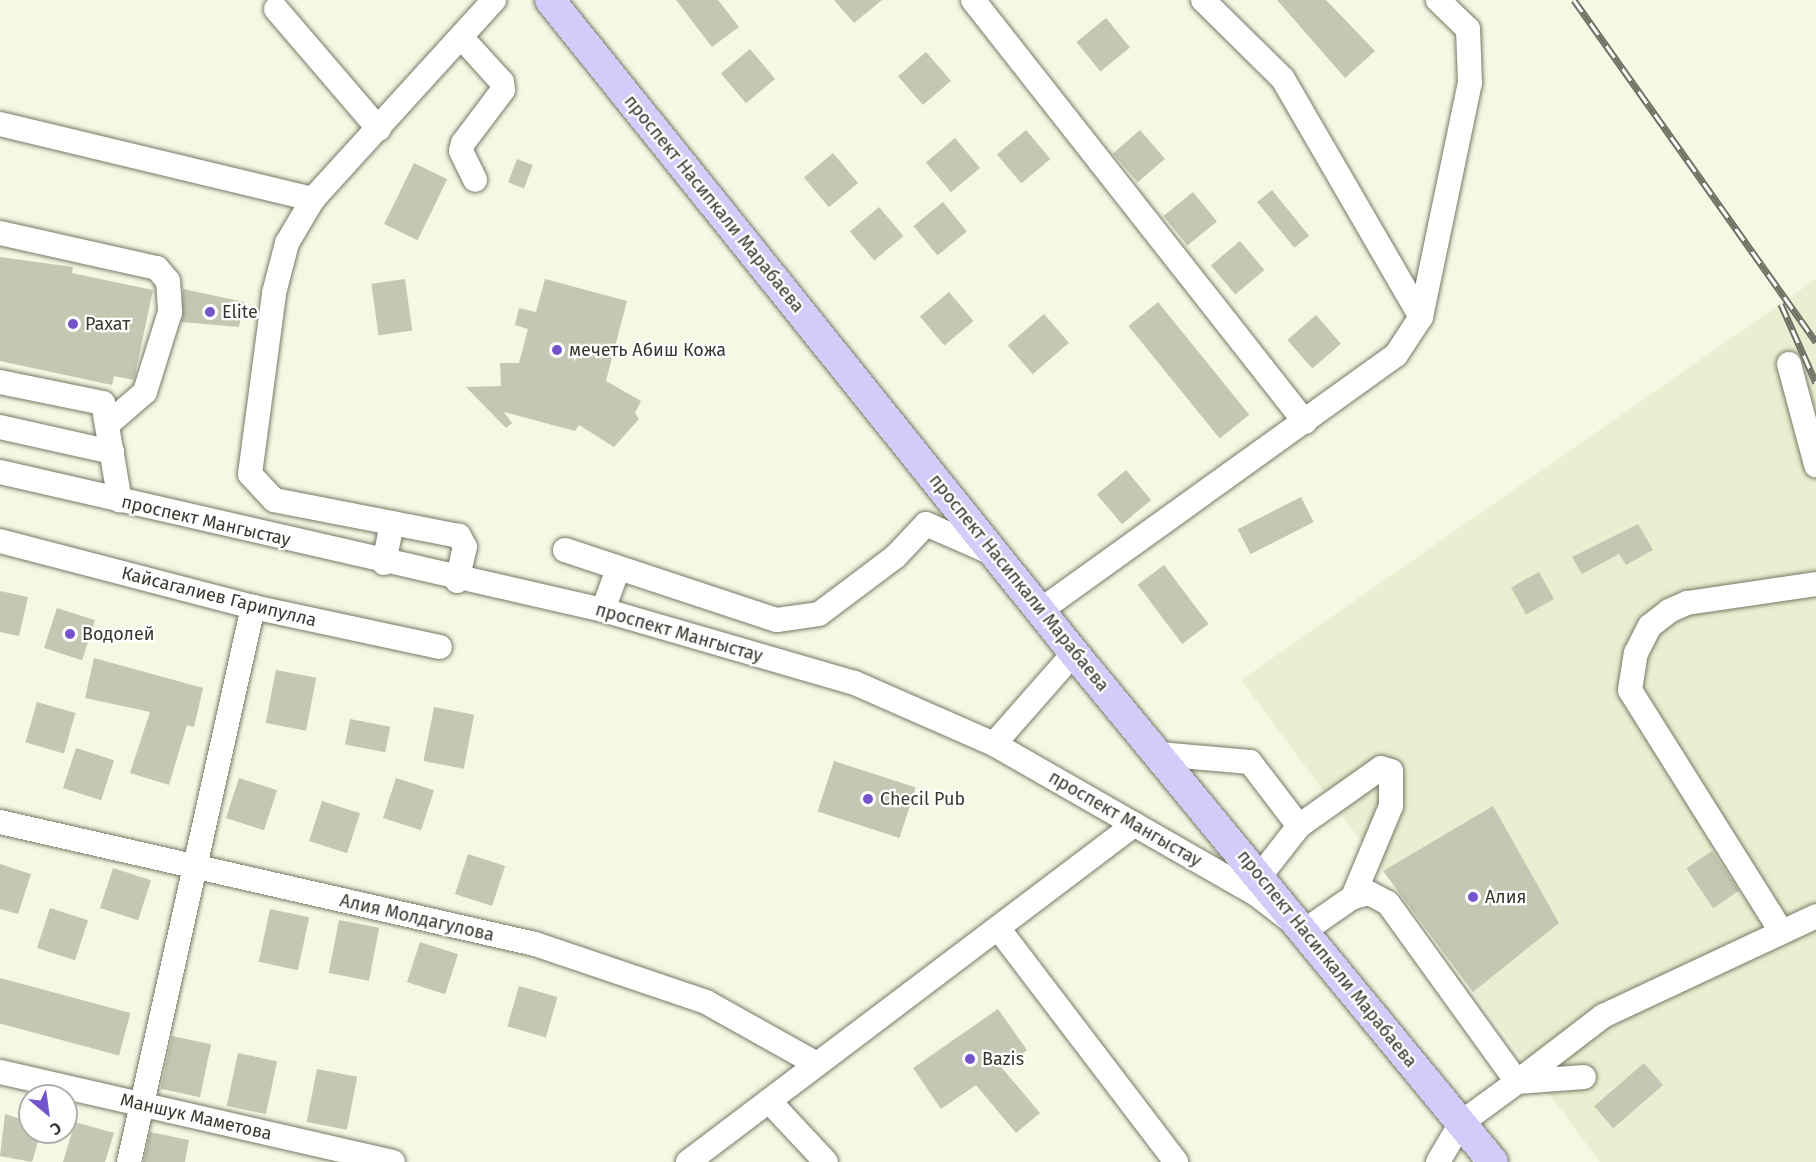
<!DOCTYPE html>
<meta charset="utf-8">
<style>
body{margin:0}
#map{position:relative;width:1816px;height:1162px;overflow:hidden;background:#f4f9e3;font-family:"Fira Sans",sans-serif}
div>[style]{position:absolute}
.built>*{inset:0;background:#e9efd1}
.building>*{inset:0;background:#c4c8b3;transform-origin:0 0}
.roads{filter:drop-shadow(0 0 2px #757966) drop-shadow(0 0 2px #757966)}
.minor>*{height:24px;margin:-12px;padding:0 12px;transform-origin:12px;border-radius:12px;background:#fff}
.major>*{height:30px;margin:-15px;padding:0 15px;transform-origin:15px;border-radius:15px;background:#d3cbf8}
.rail>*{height:7px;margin-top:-3.5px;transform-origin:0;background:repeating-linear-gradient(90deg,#fff 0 14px,#6e7164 0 28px);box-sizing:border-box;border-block:2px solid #6e7164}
.dots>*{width:16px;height:16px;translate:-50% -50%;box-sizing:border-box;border:3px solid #fff;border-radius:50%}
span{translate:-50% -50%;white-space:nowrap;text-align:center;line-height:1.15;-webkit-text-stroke:4.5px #fff;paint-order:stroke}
.street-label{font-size:18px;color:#373930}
.poi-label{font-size:18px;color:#373930}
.left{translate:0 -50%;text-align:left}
.north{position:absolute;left:18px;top:1084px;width:60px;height:60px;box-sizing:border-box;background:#fff;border:2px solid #afb0ac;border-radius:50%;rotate:151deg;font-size:16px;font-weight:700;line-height:24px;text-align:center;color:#373930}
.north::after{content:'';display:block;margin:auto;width:21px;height:27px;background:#7453cd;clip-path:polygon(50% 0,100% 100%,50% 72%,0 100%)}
</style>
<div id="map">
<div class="built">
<i style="clip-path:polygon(1816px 279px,1816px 1162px,1600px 1162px,1241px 680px)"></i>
</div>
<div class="building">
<i style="clip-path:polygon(676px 0,718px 0,739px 27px,712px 47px)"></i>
<i style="clip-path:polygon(834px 0,882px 0,854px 23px)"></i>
<i style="clip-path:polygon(1277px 0,1326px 0,1375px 51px,1345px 78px)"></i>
<i style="left:1106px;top:18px;width:38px;height:38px;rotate:51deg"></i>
<i style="left:750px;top:49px;width:39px;height:38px;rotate:50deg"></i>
<i style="left:926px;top:52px;width:38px;height:37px;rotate:49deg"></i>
<i style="left:1026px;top:130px;width:38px;height:38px;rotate:50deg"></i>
<i style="left:1140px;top:130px;width:38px;height:36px;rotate:49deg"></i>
<i style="left:955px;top:138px;width:39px;height:38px;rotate:50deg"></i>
<i style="left:833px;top:153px;width:39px;height:38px;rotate:50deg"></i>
<i style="left:517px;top:159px;width:17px;height:25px;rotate:21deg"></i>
<i style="left:414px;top:163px;width:37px;height:68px;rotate:26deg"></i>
<i style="left:1272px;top:190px;width:59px;height:19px;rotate:51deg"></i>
<i style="left:1193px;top:192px;width:38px;height:38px;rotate:51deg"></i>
<i style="left:943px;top:202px;width:38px;height:38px;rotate:51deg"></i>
<i style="left:879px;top:207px;width:38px;height:38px;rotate:50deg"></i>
<i style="left:1240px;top:241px;width:38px;height:38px;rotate:50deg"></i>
<i style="clip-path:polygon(0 257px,73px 267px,72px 273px,153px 290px,134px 380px,114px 376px,112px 385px,0 361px)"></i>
<i style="left:405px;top:279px;width:52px;height:34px;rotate:82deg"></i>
<i style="clip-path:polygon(545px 279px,627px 301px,606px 381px,641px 401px,635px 413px,639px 419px,614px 447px,579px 425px,575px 431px,504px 412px,512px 423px,506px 428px,466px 387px,501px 386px,500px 363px,519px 363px,528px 329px,515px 325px,519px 308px,536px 312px)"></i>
<i style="clip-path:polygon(183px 289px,244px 302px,239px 327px,182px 322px)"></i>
<i style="left:949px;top:292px;width:38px;height:38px;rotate:50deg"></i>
<i style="left:1158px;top:302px;width:145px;height:38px;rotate:51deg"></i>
<i style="left:1044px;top:314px;width:38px;height:48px;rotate:49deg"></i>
<i style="left:1316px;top:315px;width:38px;height:38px;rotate:49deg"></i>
<i style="left:1126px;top:470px;width:39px;height:38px;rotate:50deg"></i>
<i style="left:1301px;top:497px;width:28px;height:71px;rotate:63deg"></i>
<i style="clip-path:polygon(1638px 524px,1653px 550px,1626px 565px,1619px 554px,1582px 574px,1572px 557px)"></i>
<i style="left:1164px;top:565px;width:74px;height:33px;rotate:53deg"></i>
<i style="left:1539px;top:572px;width:31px;height:32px;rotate:61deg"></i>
<i style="clip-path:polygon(0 591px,28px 597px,19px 636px,0 632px)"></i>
<i style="left:57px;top:608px;width:40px;height:42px;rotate:18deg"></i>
<i style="clip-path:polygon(94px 658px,203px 688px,194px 727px,187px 725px,169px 785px,130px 773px,150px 712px,85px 698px)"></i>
<i style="left:276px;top:670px;width:41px;height:54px;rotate:11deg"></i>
<i style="left:37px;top:702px;width:40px;height:42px;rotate:16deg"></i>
<i style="left:434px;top:707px;width:41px;height:55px;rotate:11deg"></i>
<i style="left:350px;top:719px;width:41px;height:26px;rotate:11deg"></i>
<i style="left:76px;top:748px;width:40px;height:42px;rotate:18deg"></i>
<i style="left:834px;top:761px;width:86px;height:53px;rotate:18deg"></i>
<i style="left:239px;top:778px;width:40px;height:42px;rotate:18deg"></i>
<i style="left:396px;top:778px;width:40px;height:42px;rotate:18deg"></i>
<i style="left:322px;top:801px;width:40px;height:42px;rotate:18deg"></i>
<i style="clip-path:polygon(1493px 806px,1559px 923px,1473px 992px,1383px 871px)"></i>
<i style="left:1712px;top:851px;width:48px;height:31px;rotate:56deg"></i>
<i style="left:468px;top:854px;width:39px;height:42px;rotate:18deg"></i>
<i style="clip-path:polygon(0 864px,31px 874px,18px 914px,0 909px)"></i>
<i style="left:113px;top:868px;width:40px;height:42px;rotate:18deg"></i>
<i style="left:50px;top:908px;width:40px;height:42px;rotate:18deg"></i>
<i style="left:270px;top:909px;width:40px;height:54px;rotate:12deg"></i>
<i style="left:339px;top:920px;width:41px;height:54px;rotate:11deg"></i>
<i style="left:420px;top:942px;width:40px;height:42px;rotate:18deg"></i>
<i style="left:0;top:978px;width:135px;height:44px;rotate:15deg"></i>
<i style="left:519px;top:986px;width:40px;height:42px;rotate:16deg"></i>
<i style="clip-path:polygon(998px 1009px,1027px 1050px,1002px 1068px,1040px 1113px,1016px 1133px,976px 1085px,941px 1109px,913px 1068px)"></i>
<i style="left:172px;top:1036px;width:40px;height:54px;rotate:12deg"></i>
<i style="left:238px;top:1053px;width:40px;height:54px;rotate:12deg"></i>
<i style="left:1644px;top:1063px;width:29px;height:66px;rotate:49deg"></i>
<i style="left:317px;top:1069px;width:41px;height:54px;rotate:11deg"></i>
<i style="clip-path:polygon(5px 1114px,30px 1122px,30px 1132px,41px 1132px,32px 1162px,0 1156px)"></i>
<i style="clip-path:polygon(75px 1122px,114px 1133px,105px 1162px,63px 1162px)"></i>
<i style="clip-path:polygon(150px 1132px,189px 1140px,185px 1162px,144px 1162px)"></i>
</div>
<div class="roads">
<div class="minor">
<i style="left:973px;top:0;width:537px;rotate:51.81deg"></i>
<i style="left:1203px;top:0;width:112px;rotate:44.6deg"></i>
<i style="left:1283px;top:79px;width:275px;rotate:59.9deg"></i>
<i style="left:276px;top:9px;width:158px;rotate:49.4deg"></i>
<i style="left:461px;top:37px;width:61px;rotate:47.7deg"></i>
<i style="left:502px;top:82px;width:8px;rotate:83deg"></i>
<i style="left:503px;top:90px;width:66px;rotate:127deg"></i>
<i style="left:463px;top:143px;width:8px;rotate:104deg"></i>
<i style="left:461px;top:151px;width:32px;rotate:64deg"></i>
<i style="left:0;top:124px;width:322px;rotate:13.5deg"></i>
<i style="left:0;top:233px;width:161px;rotate:12.6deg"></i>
<i style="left:157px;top:268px;width:17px;rotate:50deg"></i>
<i style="left:168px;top:281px;width:31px;rotate:86deg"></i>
<i style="left:170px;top:312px;width:84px;rotate:107.4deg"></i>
<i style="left:145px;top:392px;width:50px;rotate:139deg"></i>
<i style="left:1789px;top:364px;width:105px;rotate:75deg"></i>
<i style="left:0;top:382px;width:105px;rotate:11.5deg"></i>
<i style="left:103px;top:403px;width:99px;rotate:80.2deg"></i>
<i style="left:0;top:427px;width:115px;rotate:12.6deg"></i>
<i style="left:0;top:472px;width:619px;rotate:12.89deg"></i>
<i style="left:603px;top:610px;width:262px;rotate:16.2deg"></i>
<i style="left:855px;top:683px;width:152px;rotate:23.7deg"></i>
<i style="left:994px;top:744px;width:302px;rotate:29.8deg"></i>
<i style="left:1256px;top:894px;width:61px;rotate:37.6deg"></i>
<i style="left:1304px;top:931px;width:60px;rotate:-34.8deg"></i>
<i style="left:1353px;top:897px;width:16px;rotate:-14deg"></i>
<i style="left:1369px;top:893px;width:21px;rotate:28deg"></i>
<i style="left:1388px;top:903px;width:221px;rotate:54.2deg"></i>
<i style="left:1517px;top:1082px;width:108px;rotate:-37.5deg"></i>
<i style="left:1603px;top:1016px;width:235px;rotate:-25.1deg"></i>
<i style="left:0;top:541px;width:261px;rotate:14.6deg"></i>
<i style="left:253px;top:607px;width:191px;rotate:12.1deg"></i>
<i style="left:565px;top:550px;width:223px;rotate:18.3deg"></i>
<i style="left:777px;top:620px;width:42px;rotate:-8.1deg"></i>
<i style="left:819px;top:614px;width:95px;rotate:-36.9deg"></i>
<i style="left:895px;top:557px;width:45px;rotate:-46.8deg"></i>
<i style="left:926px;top:524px;width:74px;rotate:23.8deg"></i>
<i style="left:384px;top:563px;width:41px;rotate:-78.7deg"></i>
<i style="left:457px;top:581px;width:35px;rotate:-77deg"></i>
<i style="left:465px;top:547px;width:13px;rotate:-119deg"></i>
<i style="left:459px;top:536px;width:188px;rotate:-169deg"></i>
<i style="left:274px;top:500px;width:35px;rotate:-133deg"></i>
<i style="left:250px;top:474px;width:183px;rotate:-82.4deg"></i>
<i style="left:274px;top:293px;width:52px;rotate:-75.4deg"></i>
<i style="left:287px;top:243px;width:51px;rotate:-59.4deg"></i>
<i style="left:313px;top:199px;width:269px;rotate:-47.7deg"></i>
<i style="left:603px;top:610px;width:44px;rotate:-69.9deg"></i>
<i style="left:1041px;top:610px;width:437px;rotate:-35.7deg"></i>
<i style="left:1396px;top:355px;width:45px;rotate:-56.7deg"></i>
<i style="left:1421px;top:317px;width:239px;rotate:-78.2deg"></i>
<i style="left:1470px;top:83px;width:54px;rotate:-92.1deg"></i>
<i style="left:1468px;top:29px;width:42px;rotate:-136deg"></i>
<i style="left:994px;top:744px;width:121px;rotate:-48.7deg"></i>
<i style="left:1159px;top:754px;width:91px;rotate:5deg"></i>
<i style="left:1250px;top:762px;width:81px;rotate:52.6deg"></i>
<i style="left:1299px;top:826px;width:63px;rotate:128deg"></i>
<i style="left:0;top:822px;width:549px;rotate:12.85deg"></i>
<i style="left:535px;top:944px;width:181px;rotate:18.7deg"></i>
<i style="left:706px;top:1002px;width:127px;rotate:29.2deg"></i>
<i style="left:1299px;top:826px;width:100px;rotate:-35.3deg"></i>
<i style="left:1381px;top:768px;width:10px;rotate:17deg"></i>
<i style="left:1391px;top:771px;width:35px;rotate:90deg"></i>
<i style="left:1391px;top:806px;width:99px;rotate:112.7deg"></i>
<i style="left:998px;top:928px;width:294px;rotate:52.7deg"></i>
<i style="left:1781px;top:931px;width:284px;rotate:-122.1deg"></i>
<i style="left:1630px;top:690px;width:37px;rotate:-81deg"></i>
<i style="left:1636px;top:653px;width:30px;rotate:-63deg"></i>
<i style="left:1650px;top:626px;width:24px;rotate:-38deg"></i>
<i style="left:1669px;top:611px;width:20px;rotate:-24deg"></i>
<i style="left:1687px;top:603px;width:130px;rotate:-8.4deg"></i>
<i style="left:0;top:1072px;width:403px;rotate:12.9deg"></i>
<i style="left:769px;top:1101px;width:83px;rotate:46.9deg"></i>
<i style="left:129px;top:1162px;width:569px;rotate:-77.41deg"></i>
<i style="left:688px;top:1162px;width:560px;rotate:-37.09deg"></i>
<i style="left:1438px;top:1162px;width:45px;rotate:-59.5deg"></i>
<i style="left:1461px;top:1123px;width:69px;rotate:-36.2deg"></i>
<i style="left:1517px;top:1082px;width:67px;rotate:-4.3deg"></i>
</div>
<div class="major">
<i style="left:550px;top:0;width:837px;rotate:51.25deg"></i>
<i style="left:1074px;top:653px;width:659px;rotate:50.54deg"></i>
</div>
</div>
<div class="rail">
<i style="left:1574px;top:0;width:419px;rotate:54.7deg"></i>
<i style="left:1781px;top:304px;width:86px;rotate:66.1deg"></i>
</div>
<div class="dots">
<i style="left:210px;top:312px;background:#7453cd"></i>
<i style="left:73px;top:324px;background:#7453cd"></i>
<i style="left:557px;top:350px;background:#7453cd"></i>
<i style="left:70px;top:634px;background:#7453cd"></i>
<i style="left:868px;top:799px;background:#7453cd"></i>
<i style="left:1473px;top:897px;background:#7453cd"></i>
<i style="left:970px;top:1059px;background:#7453cd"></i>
</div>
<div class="street-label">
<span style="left:714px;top:204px;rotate:51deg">проспект Насипкали Марабаева</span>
<span style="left:206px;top:521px;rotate:13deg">проспект Мангыстау</span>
<span style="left:1019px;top:583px;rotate:51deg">проспект Насипкали Марабаева</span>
<span style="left:219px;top:597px;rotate:14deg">Кайсагалиев Гарипулла</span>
<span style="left:679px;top:633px;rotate:16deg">проспект Мангыстау</span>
<span style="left:1125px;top:819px;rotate:30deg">проспект Мангыстау</span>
<span style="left:417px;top:918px;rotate:13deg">Алия Молдагулова</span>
<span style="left:1327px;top:959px;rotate:51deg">проспект Насипкали Марабаева</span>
<span style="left:196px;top:1117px;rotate:13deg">Маншук Маметова</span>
</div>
<div class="poi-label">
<span class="left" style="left:222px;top:312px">Elite</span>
<span class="left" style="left:85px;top:324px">Рахат</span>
<span class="left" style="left:569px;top:350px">мечеть Абиш Кожа</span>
<span class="left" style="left:82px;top:634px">Водолей</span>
<span class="left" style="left:880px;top:799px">Checil Pub</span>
<span class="left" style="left:1485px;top:897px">Алия</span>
<span class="left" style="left:982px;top:1059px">Bazis</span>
</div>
<div class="north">С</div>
</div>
